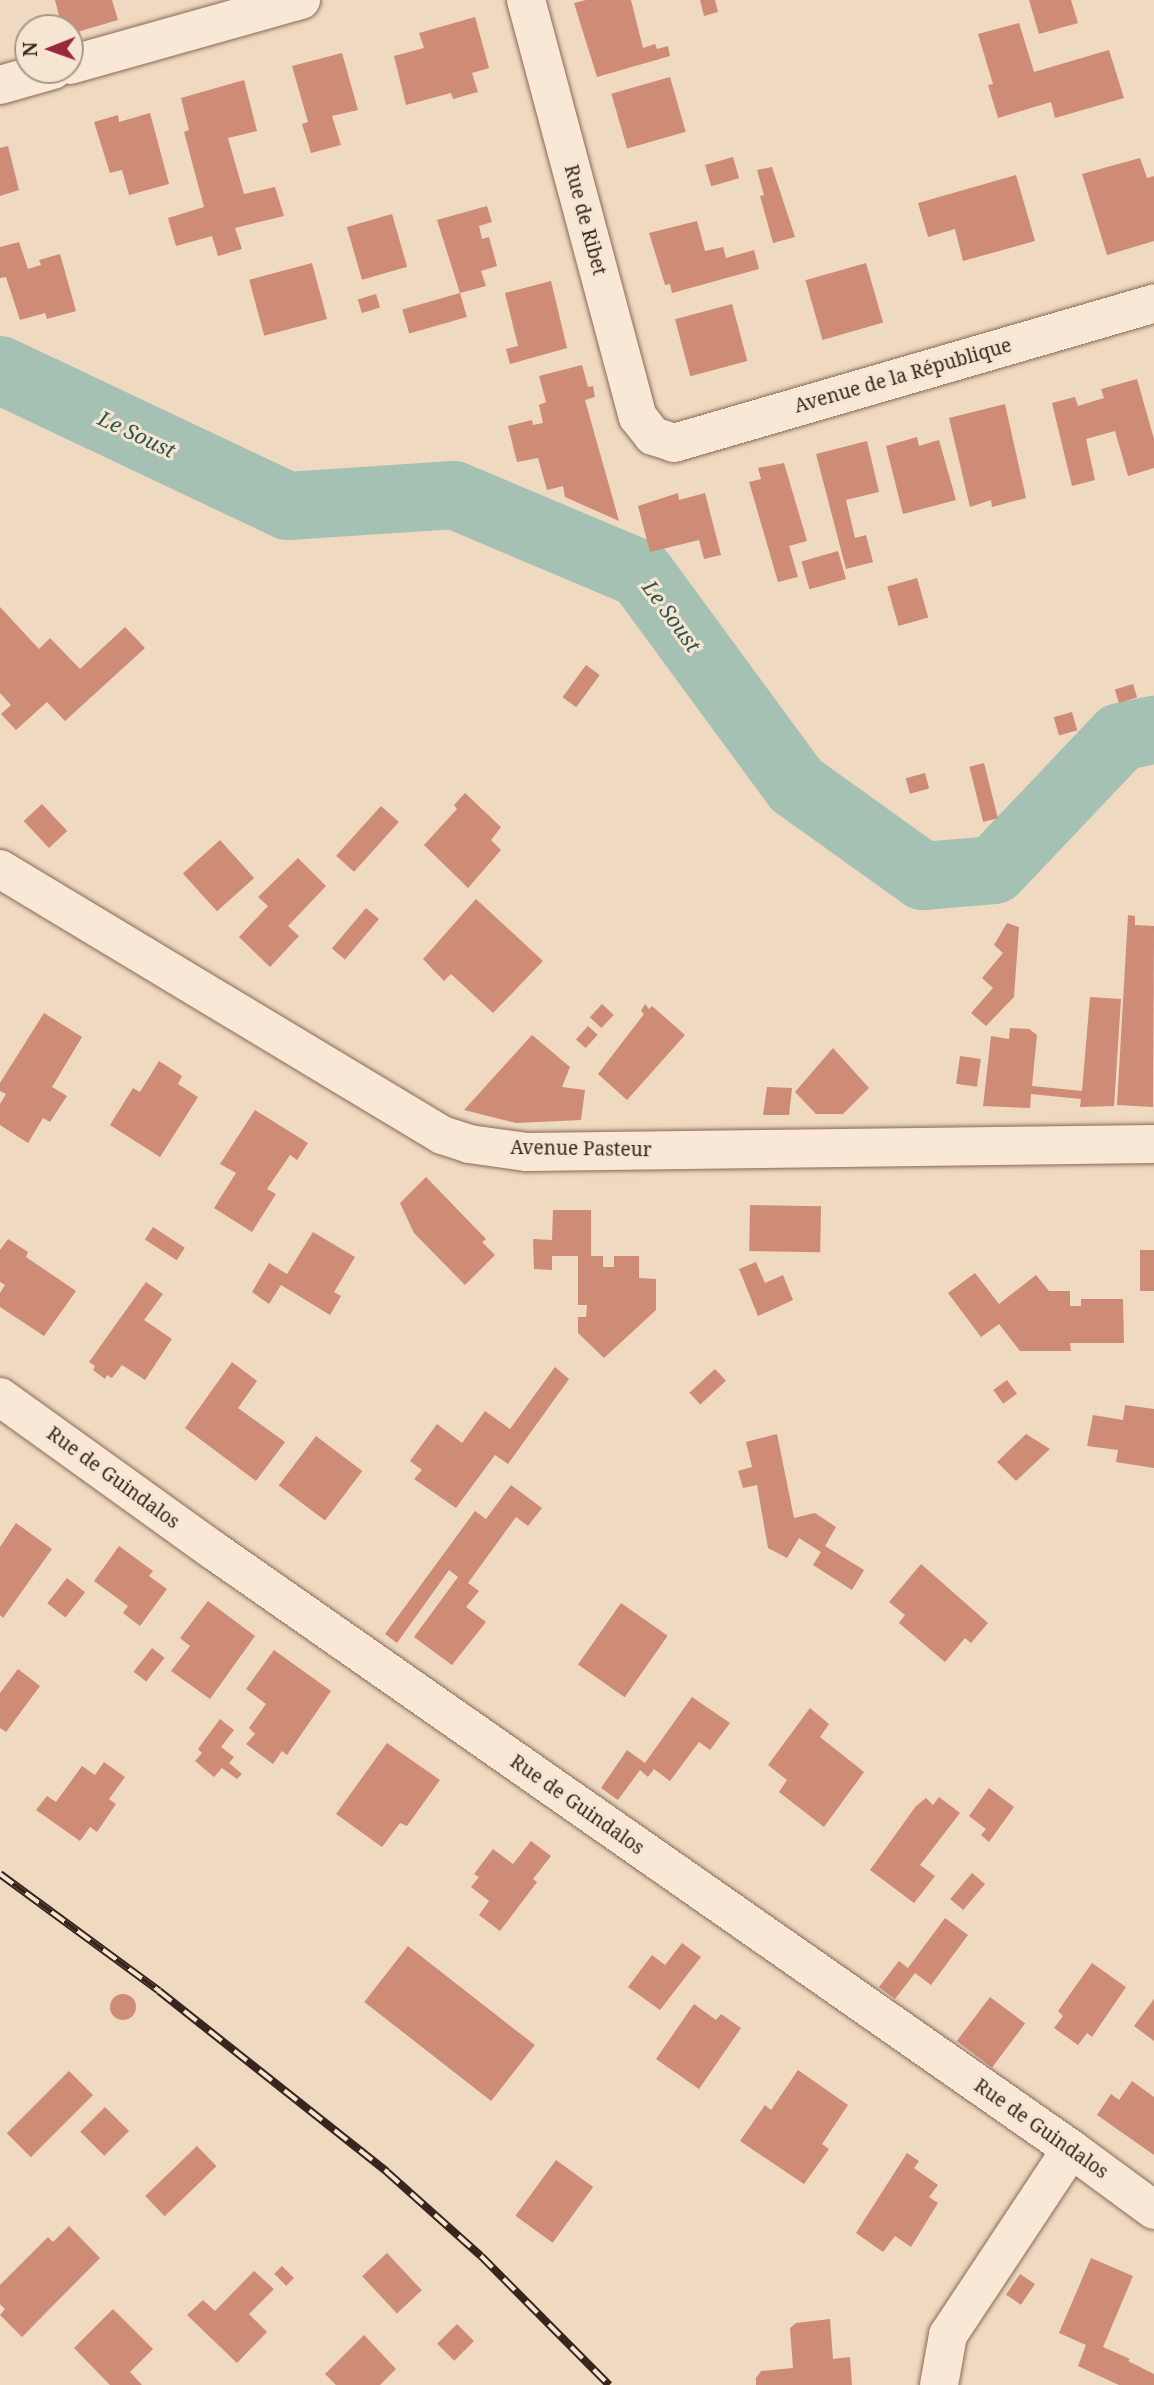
<!DOCTYPE html>
<meta charset="utf-8">
<style>
body{margin:0}
#map{position:relative;width:1154px;height:2385px;overflow:hidden;background:#efd9c1;font-family:"Noto Serif",serif}
div>[style]{position:absolute}
.river>*{height:68px;margin:-34px;padding:0 34px;transform-origin:34px;border-radius:34px;background:#a4c1b3}
.building>*{inset:0;background:#ce8b76;transform-origin:0 0}
.round{border-radius:50%}
.roads{filter:drop-shadow(0 0 2px #896a58) drop-shadow(0 0 2px #896a58)}
.minor>*{height:38px;margin:-19px;padding:0 19px;transform-origin:19px;border-radius:19px;background:#f9e8d5}
.rail>*{height:8px;margin-top:-4px;transform-origin:0;background:repeating-linear-gradient(90deg,#f6e5d1 0 16px,#38251d 0 32px);box-sizing:border-box;border-block:2px solid #38251d}
span{translate:-50% -50%;white-space:nowrap;text-align:center;line-height:1.15;-webkit-text-stroke:6px #f6e5d1;paint-order:stroke}
.street-label{font-size:19px;color:#38251d}
.water-label{font-size:21px;color:#2c584e;font-style:italic}
.north{position:absolute;left:14px;top:14px;width:70px;height:70px;box-sizing:border-box;background:#f6e5d1;border:2px solid #aa9889;border-radius:50%;rotate:269deg;font-size:19px;font-weight:700;line-height:28px;text-align:center;color:#38251d}
.north::after{content:'';display:block;margin:auto;width:24px;height:32px;background:#99273c;clip-path:polygon(50% 0,100% 100%,50% 72%,0 100%)}
</style>
<div id="map">
<div class="river">
<i style="left:0;top:370px;width:318px;rotate:25.3deg"></i>
<i style="left:288px;top:506px;width:166px;rotate:-3.8deg"></i>
<i style="left:454px;top:495px;width:203px;rotate:22.9deg"></i>
<i style="left:641px;top:574px;width:262px;rotate:53.7deg"></i>
<i style="left:796px;top:785px;width:156px;rotate:35.6deg"></i>
<i style="left:923px;top:876px;width:71px;rotate:-4.8deg"></i>
<i style="left:994px;top:870px;width:183px;rotate:-46.5deg"></i>
<i style="left:1120px;top:737px;width:35px;rotate:-12deg"></i>
</div>
<div class="building">
<i style="clip-path:polygon(55px 0,112px 0,118px 20px,70px 34px,70px 28px,62px 28px)"></i>
<i style="clip-path:polygon(586px 0,631px 0,643px 48px,655px 44px,657px 49px,668px 46px,670px 56px,597px 77px,574px 3px)"></i>
<i style="clip-path:polygon(700px 0,715px 0,718px 12px,704px 16px)"></i>
<i style="clip-path:polygon(1029px 0,1071px 0,1078px 23px,1039px 34px)"></i>
<i style="clip-path:polygon(475px 17px,489px 68px,472px 73px,478px 92px,453px 99px,451px 93px,406px 105px,394px 56px,424px 48px,419px 33px)"></i>
<i style="clip-path:polygon(1019px 23px,1034px 72px,1109px 50px,1124px 98px,1055px 118px,1051px 102px,998px 118px,988px 85px,993px 84px,978px 34px)"></i>
<i style="clip-path:polygon(342px 53px,358px 110px,332px 116px,341px 145px,311px 153px,302px 124px,308px 122px,292px 66px)"></i>
<i style="left:670px;top:77px;width:57px;height:61px;rotate:74deg"></i>
<i style="clip-path:polygon(244px 80px,257px 131px,228px 138px,244px 194px,275px 187px,284px 216px,235px 228px,242px 249px,218px 256px,212px 236px,176px 246px,168px 218px,204px 207px,184px 132px,189px 130px,181px 98px)"></i>
<i style="clip-path:polygon(150px 113px,169px 184px,129px 195px,122px 170px,110px 173px,94px 122px,118px 115px,119px 122px)"></i>
<i style="clip-path:polygon(8px 146px,19px 190px,0 196px,0 148px)"></i>
<i style="left:733px;top:157px;width:22px;height:29px;rotate:74deg"></i>
<i style="clip-path:polygon(1140px 158px,1147px 178px,1154px 176px,1154px 241px,1107px 255px,1082px 174px)"></i>
<i style="clip-path:polygon(772px 167px,795px 237px,773px 243px,760px 196px,764px 195px,757px 170px)"></i>
<i style="clip-path:polygon(1016px 175px,1035px 241px,963px 261px,955px 229px,928px 237px,918px 203px)"></i>
<i style="clip-path:polygon(487px 206px,492px 222px,479px 226px,482px 239px,489px 237px,497px 266px,481px 271px,486px 286px,460px 293px,437px 220px)"></i>
<i style="left:392px;top:214px;width:55px;height:47px;rotate:74deg"></i>
<i style="clip-path:polygon(697px 221px,705px 251px,723px 247px,726px 258px,754px 250px,759px 269px,672px 293px,670px 284px,665px 285px,649px 233px)"></i>
<i style="clip-path:polygon(19px 242px,28px 269px,41px 265px,39px 260px,60px 254px,76px 311px,47px 319px,45px 313px,20px 320px,6px 277px,0 278px,0 247px)"></i>
<i style="left:312px;top:263px;width:58px;height:65px;rotate:75deg"></i>
<i style="left:866px;top:263px;width:62px;height:63px;rotate:74deg"></i>
<i style="clip-path:polygon(551px 281px,567px 348px,510px 364px,506px 349px,518px 346px,505px 293px)"></i>
<i style="left:460px;top:293px;width:25px;height:60px;rotate:74deg"></i>
<i style="left:376px;top:294px;width:14px;height:19px;rotate:73deg"></i>
<i style="left:732px;top:304px;width:59px;height:59px;rotate:75deg"></i>
<i style="clip-path:polygon(582px 365px,588px 387px,593px 386px,595px 397px,585px 400px,619px 521px,565px 497px,563px 486px,547px 490px,538px 458px,517px 462px,508px 426px,532px 420px,533px 425px,543px 423px,539px 405px,546px 402px,539px 376px)"></i>
<i style="clip-path:polygon(1137px 379px,1154px 439px,1154px 468px,1128px 476px,1115px 431px,1086px 439px,1095px 480px,1072px 486px,1052px 403px,1075px 397px,1078px 406px,1104px 398px,1101px 389px)"></i>
<i style="clip-path:polygon(1005px 404px,1026px 498px,992px 507px,991px 500px,970px 507px,949px 418px)"></i>
<i style="clip-path:polygon(917px 437px,919px 446px,939px 440px,956px 500px,903px 514px,886px 446px)"></i>
<i style="clip-path:polygon(867px 441px,879px 492px,846px 500px,855px 538px,866px 535px,873px 562px,846px 569px,816px 454px)"></i>
<i style="clip-path:polygon(784px 463px,807px 541px,789px 546px,798px 577px,778px 582px,749px 482px,761px 479px,758px 468px)"></i>
<i style="clip-path:polygon(678px 493px,679px 500px,705px 493px,721px 555px,704px 559px,699px 540px,650px 552px,638px 506px)"></i>
<i style="left:838px;top:551px;width:29px;height:38px;rotate:74deg"></i>
<i style="left:917px;top:578px;width:41px;height:31px;rotate:74deg"></i>
<i style="clip-path:polygon(0 607px,39px 649px,50px 638px,80px 669px,125px 627px,145px 648px,65px 721px,47px 702px,16px 730px,1px 714px,11px 705px,0 693px)"></i>
<i style="left:586px;top:665px;width:17px;height:40px;rotate:36deg"></i>
<i style="left:1133px;top:684px;width:14px;height:19px;rotate:73deg"></i>
<i style="left:1072px;top:712px;width:19px;height:19px;rotate:74deg"></i>
<i style="left:984px;top:763px;width:57px;height:15px;rotate:76deg"></i>
<i style="left:925px;top:773px;width:16px;height:20px;rotate:75deg"></i>
<i style="clip-path:polygon(465px 793px,501px 827px,491px 840px,501px 850px,468px 888px,424px 845px,457px 809px,454px 805px)"></i>
<i style="left:42px;top:804px;width:37px;height:25px;rotate:47deg"></i>
<i style="left:381px;top:806px;width:24px;height:67px;rotate:42deg"></i>
<i style="left:220px;top:840px;width:51px;height:50px;rotate:48deg"></i>
<i style="clip-path:polygon(298px 858px,326px 886px,288px 926px,299px 936px,270px 967px,239px 937px,268px 906px,258px 897px)"></i>
<i style="clip-path:polygon(476px 899px,543px 961px,493px 1013px,451px 974px,444px 981px,423px 959px)"></i>
<i style="left:366px;top:908px;width:17px;height:53px;rotate:40deg"></i>
<i style="clip-path:polygon(1128px 915px,1135px 916px,1135px 925px,1154px 926px,1153px 1107px,1117px 1105px)"></i>
<i style="clip-path:polygon(1007px 923px,1019px 927px,1014px 997px,986px 1026px,971px 1013px,993px 988px,982px 978px,1003px 953px,994px 945px)"></i>
<i style="clip-path:polygon(1090px 997px,1121px 999px,1114px 1106px,1080px 1107px,1081px 1099px,1031px 1094px,1030px 1108px,983px 1106px,991px 1036px,1009px 1039px,1010px 1028px,1029px 1029px,1037px 1035px,1032px 1086px,1082px 1091px)"></i>
<i style="left:602px;top:1004px;width:16px;height:18px;rotate:43deg"></i>
<i style="clip-path:polygon(645px 1004px,649px 1009px,652px 1006px,685px 1035px,627px 1100px,598px 1074px,644px 1014px,641px 1011px)"></i>
<i style="clip-path:polygon(44px 1013px,82px 1037px,52px 1087px,67px 1096px,50px 1122px,43px 1118px,28px 1143px,0 1125px,0 1104px,6px 1094px,0 1091px,0 1083px)"></i>
<i style="left:588px;top:1026px;width:13px;height:18px;rotate:42deg"></i>
<i style="clip-path:polygon(532px 1035px,570px 1067px,562px 1087px,585px 1090px,581px 1120px,516px 1123px,464px 1110px)"></i>
<i style="clip-path:polygon(833px 1048px,869px 1088px,843px 1114px,816px 1114px,795px 1092px)"></i>
<i style="left:960px;top:1056px;width:21px;height:28px;rotate:8deg"></i>
<i style="clip-path:polygon(159px 1061px,182px 1076px,178px 1084px,198px 1097px,160px 1157px,110px 1125px,133px 1088px,140px 1092px)"></i>
<i style="clip-path:polygon(767px 1087px,792px 1088px,789px 1115px,763px 1115px)"></i>
<i style="clip-path:polygon(255px 1110px,308px 1143px,297px 1160px,290px 1155px,267px 1189px,276px 1194px,252px 1232px,214px 1208px,236px 1173px,220px 1164px)"></i>
<i style="clip-path:polygon(426px 1177px,486px 1239px,482px 1242px,495px 1255px,465px 1285px,414px 1233px,400px 1203px)"></i>
<i style="left:750px;top:1205px;width:71px;height:46px;rotate:1deg"></i>
<i style="clip-path:polygon(553px 1210px,591px 1210px,591px 1256px,603px 1256px,603px 1267px,614px 1267px,614px 1256px,639px 1256px,639px 1278px,656px 1279px,656px 1310px,604px 1358px,578px 1333px,578px 1317px,586px 1317px,587px 1305px,578px 1305px,578px 1256px,552px 1256px,552px 1270px,534px 1269px,533px 1239px,552px 1240px)"></i>
<i style="left:153px;top:1227px;width:38px;height:15px;rotate:33deg"></i>
<i style="clip-path:polygon(313px 1232px,355px 1257px,334px 1292px,341px 1296px,330px 1315px,281px 1285px,269px 1304px,252px 1292px,269px 1263px,287px 1274px)"></i>
<i style="clip-path:polygon(8px 1239px,28px 1252px,26px 1257px,76px 1291px,44px 1336px,0 1307px,0 1293px,5px 1285px,0 1282px,0 1250px)"></i>
<i style="left:1154px;top:1250px;width:41px;height:14px;rotate:90deg"></i>
<i style="clip-path:polygon(756px 1262px,765px 1283px,783px 1275px,793px 1300px,758px 1316px,739px 1269px)"></i>
<i style="clip-path:polygon(975px 1273px,999px 1304px,1036px 1275px,1049px 1291px,1070px 1291px,1070px 1306px,1081px 1306px,1081px 1299px,1123px 1299px,1124px 1343px,1070px 1343px,1071px 1351px,1020px 1351px,999px 1324px,981px 1337px,948px 1293px)"></i>
<i style="clip-path:polygon(146px 1282px,163px 1294px,144px 1320px,172px 1339px,145px 1380px,122px 1365px,112px 1378px,107px 1375px,105px 1379px,93px 1370px,95px 1366px,89px 1362px)"></i>
<i style="clip-path:polygon(232px 1362px,257px 1381px,238px 1408px,285px 1442px,256px 1481px,185px 1428px)"></i>
<i style="clip-path:polygon(555px 1367px,569px 1379px,508px 1464px,495px 1455px,456px 1508px,414px 1479px,422px 1470px,410px 1461px,437px 1424px,462px 1443px,485px 1411px,510px 1429px)"></i>
<i style="left:715px;top:1369px;width:16px;height:35px;rotate:47deg"></i>
<i style="left:1007px;top:1380px;width:17px;height:17px;rotate:54deg"></i>
<i style="clip-path:polygon(1125px 1405px,1154px 1409px,1154px 1468px,1116px 1462px,1118px 1450px,1087px 1446px,1093px 1415px,1123px 1420px)"></i>
<i style="clip-path:polygon(777px 1434px,794px 1518px,815px 1513px,836px 1527px,825px 1546px,864px 1570px,852px 1590px,813px 1565px,821px 1552px,799px 1538px,787px 1558px,768px 1548px,757px 1485px,743px 1488px,738px 1471px,752px 1467px,746px 1442px)"></i>
<i style="clip-path:polygon(1026px 1434px,1050px 1449px,1016px 1481px,997px 1462px)"></i>
<i style="left:316px;top:1436px;width:58px;height:62px;rotate:37deg"></i>
<i style="clip-path:polygon(511px 1485px,542px 1508px,528px 1526px,516px 1517px,468px 1583px,479px 1591px,466px 1607px,486px 1622px,452px 1665px,414px 1637px,458px 1577px,449px 1570px,397px 1643px,385px 1634px,475px 1511px,486px 1519px)"></i>
<i style="clip-path:polygon(16px 1523px,52px 1549px,3px 1618px,0 1615px,0 1547px)"></i>
<i style="clip-path:polygon(119px 1546px,153px 1571px,149px 1576px,167px 1589px,140px 1626px,123px 1613px,128px 1606px,94px 1581px)"></i>
<i style="clip-path:polygon(921px 1564px,988px 1623px,971px 1643px,965px 1638px,945px 1662px,899px 1623px,905px 1615px,889px 1602px)"></i>
<i style="left:67px;top:1578px;width:23px;height:32px;rotate:38deg"></i>
<i style="clip-path:polygon(208px 1601px,255px 1636px,210px 1699px,171px 1671px,190px 1646px,180px 1638px)"></i>
<i style="left:621px;top:1603px;width:57px;height:75px;rotate:35deg"></i>
<i style="left:152px;top:1648px;width:16px;height:30px;rotate:38deg"></i>
<i style="clip-path:polygon(274px 1650px,331px 1691px,287px 1755px,282px 1751px,273px 1764px,246px 1744px,255px 1734px,249px 1728px,266px 1704px,246px 1689px)"></i>
<i style="clip-path:polygon(18px 1669px,40px 1686px,6px 1732px,0 1728px,0 1693px)"></i>
<i style="clip-path:polygon(692px 1697px,730px 1723px,710px 1750px,699px 1742px,670px 1781px,654px 1769px,648px 1777px,640px 1770px,618px 1800px,601px 1788px,627px 1750px,645px 1763px)"></i>
<i style="clip-path:polygon(810px 1708px,829px 1724px,820px 1737px,864px 1772px,824px 1827px,779px 1792px,787px 1780px,768px 1765px)"></i>
<i style="clip-path:polygon(220px 1719px,234px 1730px,221px 1747px,234px 1757px,229px 1763px,242px 1774px,237px 1779px,222px 1768px,214px 1777px,195px 1761px,202px 1753px,198px 1749px)"></i>
<i style="clip-path:polygon(387px 1743px,440px 1780px,407px 1826px,400px 1823px,382px 1847px,336px 1814px)"></i>
<i style="clip-path:polygon(104px 1762px,125px 1777px,109px 1799px,116px 1804px,97px 1832px,90px 1827px,80px 1841px,36px 1810px,47px 1796px,56px 1802px,82px 1766px,95px 1775px)"></i>
<i style="clip-path:polygon(989px 1788px,1014px 1807px,989px 1842px,981px 1835px,986px 1829px,969px 1816px)"></i>
<i style="clip-path:polygon(939px 1797px,960px 1813px,920px 1865px,935px 1876px,914px 1903px,870px 1870px,916px 1806px,926px 1798px,933px 1805px)"></i>
<i style="clip-path:polygon(531px 1841px,551px 1856px,533px 1879px,537px 1882px,500px 1931px,479px 1915px,489px 1901px,471px 1887px,479px 1877px,474px 1874px,493px 1849px,513px 1864px)"></i>
<i style="left:972px;top:1873px;width:17px;height:34px;rotate:40deg"></i>
<i style="clip-path:polygon(945px 1918px,968px 1935px,931px 1985px,915px 1973px,895px 1999px,879px 1987px,899px 1961px,908px 1968px)"></i>
<i style="clip-path:polygon(682px 1943px,701px 1957px,660px 2010px,628px 1987px,652px 1955px,665px 1965px)"></i>
<i style="left:408px;top:1946px;width:161px;height:71px;rotate:38deg"></i>
<i style="clip-path:polygon(1092px 1963px,1126px 1987px,1092px 2037px,1087px 2033px,1078px 2045px,1054px 2028px,1063px 2016px,1058px 2011px)"></i>
<i class="round" style="left:110px;top:1994px;width:26px;height:26px"></i>
<i style="left:990px;top:1997px;width:44px;height:55px;rotate:37deg"></i>
<i style="clip-path:polygon(1154px 1999px,1154px 2041px,1134px 2026px)"></i>
<i style="clip-path:polygon(694px 2004px,716px 2020px,721px 2014px,741px 2028px,699px 2089px,656px 2059px)"></i>
<i style="clip-path:polygon(798px 2070px,848px 2105px,822px 2144px,829px 2149px,804px 2184px,740px 2141px,765px 2105px,771px 2110px)"></i>
<i style="left:69px;top:2071px;width:34px;height:88px;rotate:45deg"></i>
<i style="clip-path:polygon(1132px 2081px,1154px 2097px,1154px 2155px,1097px 2115px,1111px 2094px,1119px 2100px)"></i>
<i style="left:105px;top:2107px;width:34px;height:35px;rotate:45deg"></i>
<i style="left:197px;top:2146px;width:28px;height:72px;rotate:46deg"></i>
<i style="clip-path:polygon(907px 2153px,919px 2161px,914px 2168px,938px 2185px,929px 2197px,938px 2203px,911px 2247px,895px 2236px,883px 2252px,856px 2233px)"></i>
<i style="left:556px;top:2160px;width:46px;height:69px;rotate:36deg"></i>
<i style="clip-path:polygon(69px 2226px,100px 2258px,22px 2337px,0 2315px,5px 2309px,0 2304px,0 2285px,48px 2237px,53px 2242px)"></i>
<i style="left:387px;top:2253px;width:51px;height:34px;rotate:47deg"></i>
<i style="clip-path:polygon(1091px 2258px,1133px 2276px,1103px 2347px,1130px 2359px,1128px 2361px,1154px 2374px,1154px 2385px,1119px 2385px,1078px 2366px,1086px 2345px,1059px 2333px)"></i>
<i style="left:282px;top:2266px;width:17px;height:11px;rotate:45deg"></i>
<i style="clip-path:polygon(254px 2271px,274px 2289px,249px 2314px,267px 2332px,237px 2363px,187px 2315px,203px 2300px,215px 2311px)"></i>
<i style="left:1020px;top:2274px;width:18px;height:25px;rotate:34deg"></i>
<i style="clip-path:polygon(113px 2309px,153px 2349px,130px 2372px,142px 2385px,110px 2385px,74px 2348px)"></i>
<i style="clip-path:polygon(830px 2319px,833px 2359px,850px 2357px,852px 2385px,756px 2385px,756px 2378px,761px 2371px,793px 2368px,790px 2328px,796px 2323px)"></i>
<i style="left:457px;top:2324px;width:24px;height:28px;rotate:45deg"></i>
<i style="clip-path:polygon(364px 2335px,396px 2369px,380px 2385px,336px 2385px,325px 2374px)"></i>
</div>
<div class="roads">
<div class="minor">
<i style="left:526px;top:0;width:432px;rotate:75deg"></i>
<i style="left:638px;top:417px;width:24px;rotate:52deg"></i>
<i style="left:653px;top:436px;width:22px;rotate:18deg"></i>
<i style="left:674px;top:443px;width:500px;rotate:-16.2deg"></i>
<i style="left:70px;top:65px;width:240px;rotate:-15.7deg"></i>
<i style="left:0;top:85px;width:55px;rotate:-15.8deg"></i>
<i style="left:0;top:869px;width:516px;rotate:31.04deg"></i>
<i style="left:442px;top:1135px;width:28px;rotate:18deg"></i>
<i style="left:469px;top:1144px;width:59px;rotate:7.9deg"></i>
<i style="left:527px;top:1152px;width:627px;rotate:-0.73deg"></i>
<i style="left:0;top:1397px;width:262px;rotate:35.7deg"></i>
<i style="left:213px;top:1550px;width:1046px;rotate:34.92deg"></i>
<i style="left:1071px;top:2149px;width:103px;rotate:36.3deg"></i>
<i style="left:939px;top:2385px;width:51px;rotate:-79.8deg"></i>
<i style="left:948px;top:2335px;width:223px;rotate:-56.5deg"></i>
</div>
</div>
<div class="rail">
<i style="left:0;top:1874px;width:197px;rotate:36.3deg"></i>
<i style="left:159px;top:1991px;width:291px;rotate:38.4deg"></i>
<i style="left:387px;top:2172px;width:126px;rotate:41.8deg"></i>
<i style="left:481px;top:2256px;width:182px;rotate:45.2deg"></i>
</div>
<div class="street-label">
<span style="left:585px;top:220px;rotate:75deg">Rue de Ribet</span>
<span style="left:903px;top:376px;rotate:-16deg">Avenue de la République</span>
<span style="left:581px;top:1149px;rotate:1deg">Avenue Pasteur</span>
<span style="left:113px;top:1478px;rotate:36deg">Rue de Guindalos</span>
<span style="left:577px;top:1805px;rotate:35deg">Rue de Guindalos</span>
<span style="left:1041px;top:2129px;rotate:35deg">Rue de Guindalos</span>
</div>
<div class="water-label">
<span style="left:137px;top:434px;rotate:25deg">Le Soust</span>
<span style="left:672px;top:616px;rotate:54deg">Le Soust</span>
</div>
<div class="north">N</div>
</div>
